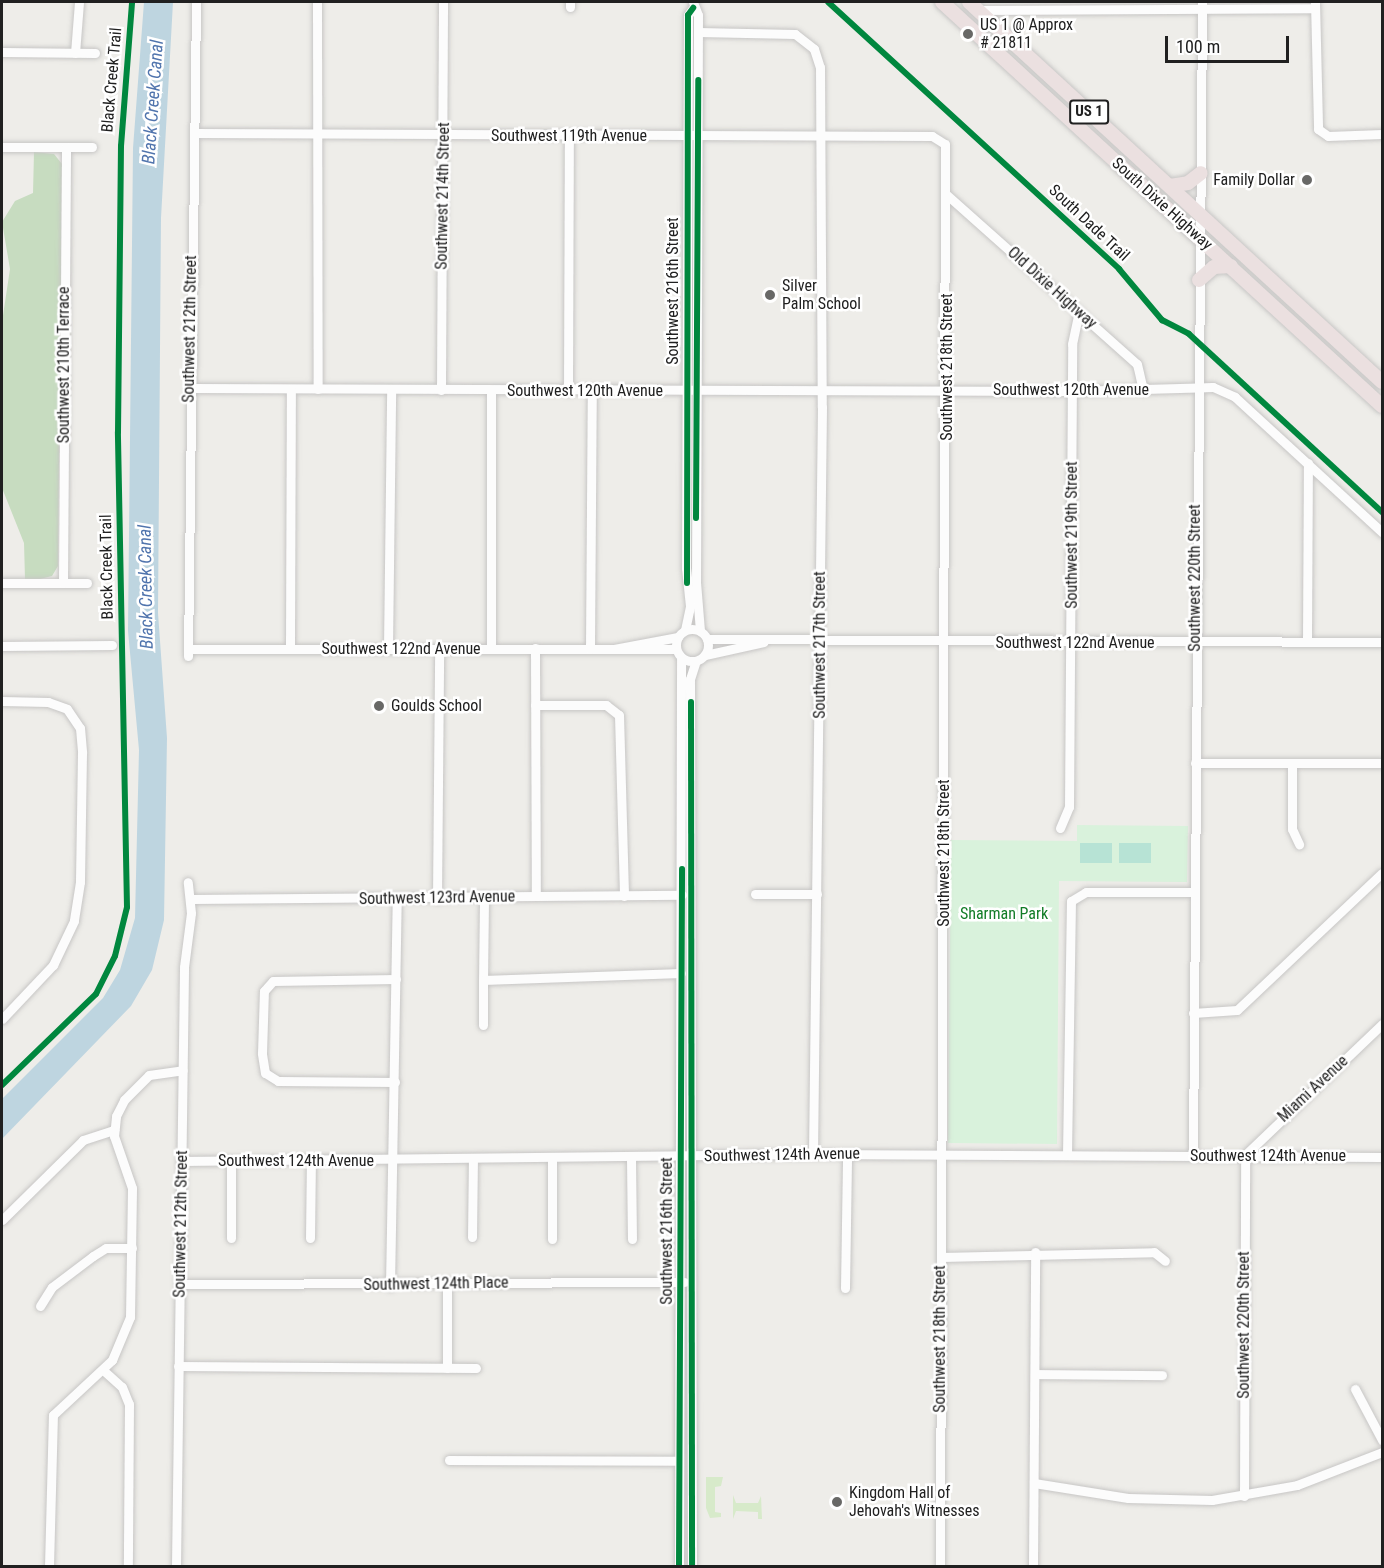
<!DOCTYPE html>
<style>
body{margin:0}
#map{position:relative;width:1384px;height:1568px;overflow:hidden;background:#eeede9;font-family:"Roboto Condensed",sans-serif}
div>[style]{position:absolute}
.grass>*{inset:0;background:#d7eaca}
.forest>*{inset:0;background:#c7dcc0}
.park>*{inset:0;background:#d9f2dc}
.pitch>*{inset:0;background:#b7e3d5;transform-origin:0 0}
.water>*{inset:0;background:#bed5e0}
.roads{filter:drop-shadow(0 0 2px #c7c6c5) drop-shadow(0 0 2px #c7c6c5)}
.minor>*{height:9px;margin:-4.5px;padding:0 4.5px;transform-origin:4.5px;border-radius:4.5px;background:#fcfcfc}
.minor>.ring{margin:-4.5px;padding:0;box-sizing:content-box;background:none;border:9px solid #fcfcfc;border-radius:50%}
.highway>*{height:14px;margin:-7px;padding:0 7px;transform-origin:7px;border-radius:7px;background:#ebe0e0}
.cycleway>*{height:6px;margin:-3px;padding:0 3px;transform-origin:3px;border-radius:3px;background:#00873e}
.dots>*{width:16px;height:16px;translate:-50% -50%;box-sizing:border-box;border:3px solid #fff;border-radius:50%}
span{translate:-50% -50%;white-space:nowrap;text-align:center;line-height:1.15;-webkit-text-stroke:5px #fff;paint-order:stroke}
.shield-label span{padding:2px 4px;background:#fff;border:2px solid;border-radius:4px;-webkit-text-stroke-width:0}
.shield-label{font-size:15px;color:#202020;font-weight:700}
.poi-label{font-size:16px;color:#202020}
.left{translate:0 -50%;text-align:left}
.right{translate:-100% -50%;text-align:right}
.street-label{font-size:16px;color:#202020}
.park-label{font-size:16px;color:#117c26}
.water-label{font-size:18px;color:#5074ad;font-style:italic}
.frame{position:absolute;inset:0;border:3px solid #202020;pointer-events:none}
.scale{position:absolute;left:1165px;top:36px;width:124px;height:27px;box-sizing:border-box;border:3px solid #202020;border-top:0;padding-left:8px;font-size:18px;line-height:21px;white-space:nowrap;color:#202020;-webkit-text-stroke:4px #fff;paint-order:stroke}
</style>
<div id="map">
<div class="grass">
<i style="clip-path:polygon(706px 1477px,723px 1477px,721px 1486px,715px 1487px,715px 1512px,721px 1513px,721px 1517px,710px 1518px,706px 1508px)"></i>
<i style="clip-path:polygon(733px 1495px,736px 1503px,758px 1503px,761px 1496px,762px 1519px,758px 1519px,758px 1512px,736px 1511px,733px 1519px)"></i>
</div>
<div class="forest">
<i style="clip-path:polygon(34px 152px,54px 154px,62px 164px,58px 566px,52px 576px,40px 579px,25px 579px,24px 543px,2px 488px,2px 322px,10px 269px,2px 222px,15px 201px,33px 193px)"></i>
</div>
<div class="park">
<i style="clip-path:polygon(1077px 825px,1188px 826px,1187px 882px,1059px 881px,1057px 1144px,948px 1143px,951px 840px,1077px 841px)"></i>
</div>
<div class="pitch">
<i style="left:1112px;top:843px;width:20px;height:32px;rotate:90deg"></i>
<i style="left:1119px;top:843px;width:32px;height:20px"></i>
</div>
<div class="water">
<i style="clip-path:polygon(144px 2px,173px 2px,161px 218px,158px 613px,167px 738px,164px 920px,152px 970px,131px 1006px,2px 1139px,2px 1099px,103px 998px,120px 970px,135px 918px,139px 750px,128px 631px,133px 148px)"></i>
</div>
<div class="roads">
<div class="minor">
<i style="left:317px;top:2px;width:387px;rotate:89.9deg"></i>
<i style="left:693px;top:2px;width:14px;rotate:69deg"></i>
<i style="left:698px;top:15px;width:567px;rotate:90.2deg"></i>
<i style="left:696px;top:582px;width:49px;rotate:85.3deg"></i>
<i style="left:1315px;top:2px;width:127px;rotate:88.6deg"></i>
<i style="left:1318px;top:129px;width:12px;rotate:35deg"></i>
<i style="left:1328px;top:136px;width:54px;rotate:-2.1deg"></i>
<i style="left:570px;top:7px;width:5px;rotate:-90deg"></i>
<i style="left:977px;top:10px;width:338px;rotate:-0.3deg"></i>
<i style="left:698px;top:32px;width:97px;rotate:1.2deg"></i>
<i style="left:795px;top:34px;width:24px;rotate:38deg"></i>
<i style="left:814px;top:49px;width:19px;rotate:72deg"></i>
<i style="left:820px;top:67px;width:340px;rotate:89.7deg"></i>
<i style="left:822px;top:407px;width:747px;rotate:90.69deg"></i>
<i style="left:2px;top:52px;width:93px;rotate:0.6deg"></i>
<i style="left:75px;top:53px;width:51px;rotate:-85.5deg"></i>
<i style="left:194px;top:133px;width:738px;rotate:0.23deg"></i>
<i style="left:932px;top:136px;width:15px;rotate:32deg"></i>
<i style="left:945px;top:144px;width:1422px;rotate:90.2deg"></i>
<i style="left:2px;top:147px;width:90px"></i>
<i style="left:947px;top:195px;width:254px;rotate:41.7deg"></i>
<i style="left:1137px;top:364px;width:27px;rotate:77deg"></i>
<i style="left:190px;top:388px;width:882px;rotate:0.19deg"></i>
<i style="left:1072px;top:391px;width:141px;rotate:-1.6deg"></i>
<i style="left:1213px;top:387px;width:24px;rotate:24deg"></i>
<i style="left:1235px;top:397px;width:200px;rotate:42.6deg"></i>
<i style="left:441px;top:390px;width:388px;rotate:-89.7deg"></i>
<i style="left:568px;top:391px;width:255px;rotate:-89.8deg"></i>
<i style="left:2px;top:583px;width:85px"></i>
<i style="left:63px;top:583px;width:436px;rotate:-89.6deg"></i>
<i class="ring" style="left:676px;top:629px;width:23px;height:23px"></i>
<i style="left:685px;top:630px;width:25px;rotate:-78deg"></i>
<i style="left:690px;top:606px;width:38px;rotate:-96deg"></i>
<i style="left:686px;top:568px;width:553px;rotate:-89.79deg"></i>
<i style="left:688px;top:15px;width:9px;rotate:-54deg"></i>
<i style="left:707px;top:639px;width:675px;rotate:0.25deg"></i>
<i style="left:1307px;top:642px;width:179px;rotate:-89.7deg"></i>
<i style="left:2px;top:646px;width:110px;rotate:-0.5deg"></i>
<i style="left:535px;top:648px;width:248px;rotate:89.8deg"></i>
<i style="left:188px;top:649px;width:426px"></i>
<i style="left:614px;top:649px;width:65px;rotate:-10.6deg"></i>
<i style="left:290px;top:649px;width:260px;rotate:-89.8deg"></i>
<i style="left:388px;top:649px;width:260px;rotate:-89.3deg"></i>
<i style="left:491px;top:649px;width:259px;rotate:-90deg"></i>
<i style="left:590px;top:649px;width:258px;rotate:-89.6deg"></i>
<i style="left:614px;top:649px;width:62px"></i>
<i style="left:705px;top:655px;width:60px;rotate:-12.4deg"></i>
<i style="left:188px;top:656px;width:654px;rotate:-89.3deg"></i>
<i style="left:2px;top:701px;width:46px;rotate:1.2deg"></i>
<i style="left:48px;top:702px;width:20px;rotate:20deg"></i>
<i style="left:67px;top:709px;width:23px;rotate:56deg"></i>
<i style="left:80px;top:728px;width:25px;rotate:85deg"></i>
<i style="left:82px;top:753px;width:129px;rotate:90.9deg"></i>
<i style="left:80px;top:882px;width:39px;rotate:99deg"></i>
<i style="left:74px;top:921px;width:49px;rotate:115.5deg"></i>
<i style="left:53px;top:965px;width:74px;rotate:133.4deg"></i>
<i style="left:535px;top:705px;width:71px"></i>
<i style="left:606px;top:705px;width:16px;rotate:38deg"></i>
<i style="left:619px;top:715px;width:181px;rotate:88.4deg"></i>
<i style="left:1195px;top:763px;width:187px"></i>
<i style="left:1292px;top:763px;width:66px;rotate:90deg"></i>
<i style="left:1292px;top:829px;width:17px;rotate:65deg"></i>
<i style="left:1060px;top:828px;width:23px;rotate:-67deg"></i>
<i style="left:1069px;top:807px;width:463px;rotate:-89.6deg"></i>
<i style="left:1072px;top:344px;width:33px;rotate:-78deg"></i>
<i style="left:755px;top:894px;width:62px"></i>
<i style="left:191px;top:899px;width:491px;rotate:-0.5deg"></i>
<i style="left:437px;top:899px;width:250px;rotate:-89.5deg"></i>
<i style="left:484px;top:900px;width:80px;rotate:90.7deg"></i>
<i style="left:483px;top:980px;width:198px;rotate:-2deg"></i>
<i style="left:1193px;top:1013px;width:44px;rotate:-3.9deg"></i>
<i style="left:1237px;top:1010px;width:199px;rotate:-43.4deg"></i>
<i style="left:483px;top:1025px;width:45px;rotate:-90deg"></i>
<i style="left:395px;top:1082px;width:117px;rotate:-179.5deg"></i>
<i style="left:278px;top:1081px;width:15px;rotate:-148deg"></i>
<i style="left:265px;top:1073px;width:20px;rotate:-99deg"></i>
<i style="left:262px;top:1053px;width:62px;rotate:-88.2deg"></i>
<i style="left:264px;top:991px;width:13px;rotate:-48deg"></i>
<i style="left:273px;top:981px;width:123px;rotate:-0.9deg"></i>
<i style="left:1067px;top:1155px;width:254px;rotate:-89.1deg"></i>
<i style="left:1071px;top:901px;width:17px;rotate:-31deg"></i>
<i style="left:1086px;top:892px;width:109px"></i>
<i style="left:1193px;top:1155px;width:1153px;rotate:-89.55deg"></i>
<i style="left:1245px;top:1155px;width:190px;rotate:-43.7deg"></i>
<i style="left:631px;top:1159px;width:80px;rotate:89.3deg"></i>
<i style="left:182px;top:1161px;width:631px;rotate:-0.64deg"></i>
<i style="left:813px;top:1154px;width:569px;rotate:0.3deg"></i>
<i style="left:2px;top:1220px;width:114px;rotate:-44.6deg"></i>
<i style="left:83px;top:1140px;width:33px;rotate:-18deg"></i>
<i style="left:472px;top:1237px;width:78px;rotate:-89.3deg"></i>
<i style="left:231px;top:1238px;width:76px;rotate:-90deg"></i>
<i style="left:310px;top:1238px;width:77px;rotate:-89.3deg"></i>
<i style="left:552px;top:1239px;width:80px;rotate:-90deg"></i>
<i style="left:941px;top:1257px;width:213px;rotate:-1.3deg"></i>
<i style="left:1154px;top:1252px;width:14px;rotate:39deg"></i>
<i style="left:180px;top:1284px;width:504px;rotate:-0.23deg"></i>
<i style="left:390px;top:1286px;width:387px;rotate:-89deg"></i>
<i style="left:845px;top:1288px;width:134px;rotate:-89.1deg"></i>
<i style="left:40px;top:1306px;width:22px;rotate:-58deg"></i>
<i style="left:52px;top:1287px;width:51px;rotate:-37.1deg"></i>
<i style="left:93px;top:1256px;width:15px;rotate:-32deg"></i>
<i style="left:106px;top:1248px;width:26px"></i>
<i style="left:178px;top:1366px;width:298px;rotate:0.4deg"></i>
<i style="left:447px;top:1368px;width:83px;rotate:-90deg"></i>
<i style="left:103px;top:1370px;width:25px;rotate:42deg"></i>
<i style="left:122px;top:1387px;width:18px;rotate:68deg"></i>
<i style="left:129px;top:1404px;width:162px;rotate:90.4deg"></i>
<i style="left:1035px;top:1374px;width:127px;rotate:0.5deg"></i>
<i style="left:1355px;top:1389px;width:58px;rotate:62.1deg"></i>
<i style="left:449px;top:1460px;width:230px;rotate:0.2deg"></i>
<i style="left:1034px;top:1483px;width:95px;rotate:9.1deg"></i>
<i style="left:1128px;top:1498px;width:84px;rotate:1.4deg"></i>
<i style="left:1212px;top:1500px;width:86px;rotate:-10deg"></i>
<i style="left:1297px;top:1485px;width:91px;rotate:-21.2deg"></i>
<i style="left:1244px;top:1496px;width:341px;rotate:-89.8deg"></i>
<i style="left:49px;top:1566px;width:151px;rotate:-88.5deg"></i>
<i style="left:53px;top:1415px;width:81px;rotate:-43deg"></i>
<i style="left:112px;top:1360px;width:47px;rotate:-67.3deg"></i>
<i style="left:130px;top:1317px;width:129px;rotate:-89.1deg"></i>
<i style="left:132px;top:1188px;width:55px;rotate:-109.1deg"></i>
<i style="left:114px;top:1136px;width:20px;rotate:-84deg"></i>
<i style="left:116px;top:1116px;width:18px;rotate:-63deg"></i>
<i style="left:124px;top:1100px;width:35px;rotate:-45deg"></i>
<i style="left:149px;top:1075px;width:34px;rotate:-8deg"></i>
<i style="left:176px;top:1566px;width:599px;rotate:-89.23deg"></i>
<i style="left:184px;top:967px;width:54px;rotate:-82.6deg"></i>
<i style="left:191px;top:913px;width:31px;rotate:-96deg"></i>
<i style="left:679px;top:1566px;width:909px;rotate:-89.87deg"></i>
<i style="left:692px;top:1566px;width:887px;rotate:-90.13deg"></i>
<i style="left:690px;top:679px;width:19px;rotate:-72deg"></i>
<i style="left:1033px;top:1566px;width:314px;rotate:-89.6deg"></i>
</div>
<div class="highway">
<i style="left:942px;top:2px;width:597px;rotate:42.56deg"></i>
<i style="left:969px;top:2px;width:561px;rotate:42.62deg"></i>
<i style="left:1170px;top:186px;width:18px;rotate:-9deg"></i>
<i style="left:1188px;top:183px;width:16px;rotate:-38deg"></i>
<i style="left:1199px;top:280px;width:20px;rotate:-41deg"></i>
<i style="left:1214px;top:267px;width:17px;rotate:-3deg"></i>
</div>
</div>
<div class="cycleway">
<i style="left:828px;top:2px;width:395px;rotate:42.5deg"></i>
<i style="left:1119px;top:269px;width:67px;rotate:49.9deg"></i>
<i style="left:1162px;top:320px;width:30px;rotate:27deg"></i>
<i style="left:1189px;top:334px;width:263px;rotate:42.7deg"></i>
<i style="left:696px;top:518px;width:438px;rotate:-89.7deg"></i>
<i style="left:687px;top:583px;width:568px;rotate:-89.9deg"></i>
<i style="left:688px;top:15px;width:9px;rotate:-54deg"></i>
<i style="left:691px;top:702px;width:864px;rotate:89.93deg"></i>
<i style="left:2px;top:1085px;width:131px;rotate:-44.1deg"></i>
<i style="left:96px;top:994px;width:42px;rotate:-63.4deg"></i>
<i style="left:115px;top:956px;width:50px;rotate:-76.2deg"></i>
<i style="left:127px;top:907px;width:475px;rotate:-91.1deg"></i>
<i style="left:118px;top:432px;width:286px;rotate:-89.4deg"></i>
<i style="left:121px;top:146px;width:144px;rotate:-85.6deg"></i>
<i style="left:679px;top:1566px;width:697px;rotate:-89.75deg"></i>
</div>
<div class="dots">
<i style="left:968px;top:34px;background:#686866"></i>
<i style="left:1307px;top:180px;background:#686866"></i>
<i style="left:770px;top:295px;background:#686866"></i>
<i style="left:379px;top:706px;background:#686866"></i>
<i style="left:837px;top:1502px;background:#686866"></i>
</div>
<div class="shield-label">
<span style="left:1089px;top:112px">US 1</span>
</div>
<div class="poi-label">
<span class="left" style="left:980px;top:34px">US 1 @ Approx<br># 21811</span>
<span class="right" style="left:1295px;top:180px">Family Dollar</span>
<span class="left" style="left:782px;top:295px">Silver<br>Palm School</span>
<span class="left" style="left:391px;top:706px">Goulds School</span>
<span class="left" style="left:849px;top:1502px">Kingdom Hall of<br>Jehovah's Witnesses</span>
</div>
<div class="street-label">
<span style="left:112px;top:80px;rotate:-85deg">Black Creek Trail</span>
<span style="left:569px;top:136px">Southwest 119th Avenue</span>
<span style="left:443px;top:196px;rotate:-89deg">Southwest 214th Street</span>
<span style="left:1162px;top:204px;rotate:42deg">South Dixie Highway</span>
<span style="left:1089px;top:223px;rotate:43deg">South Dade Trail</span>
<span style="left:1052px;top:288px;rotate:42deg">Old Dixie Highway</span>
<span style="left:673px;top:291px;rotate:-90deg">Southwest 216th Street</span>
<span style="left:190px;top:329px;rotate:-89deg">Southwest 212th Street</span>
<span style="left:64px;top:365px;rotate:-90deg">Southwest 210th Terrace</span>
<span style="left:947px;top:367px;rotate:-90deg">Southwest 218th Street</span>
<span style="left:1071px;top:390px">Southwest 120th Avenue</span>
<span style="left:585px;top:391px">Southwest 120th Avenue</span>
<span style="left:1072px;top:535px;rotate:-90deg">Southwest 219th Street</span>
<span style="left:107px;top:567px;rotate:-91deg">Black Creek Trail</span>
<span style="left:1195px;top:578px;rotate:-90deg">Southwest 220th Street</span>
<span style="left:1075px;top:643px">Southwest 122nd Avenue</span>
<span style="left:820px;top:645px;rotate:-90deg">Southwest 217th Street</span>
<span style="left:401px;top:649px">Southwest 122nd Avenue</span>
<span style="left:944px;top:853px;rotate:-90deg">Southwest 218th Street</span>
<span style="left:437px;top:898px;rotate:-1deg">Southwest 123rd Avenue</span>
<span style="left:1313px;top:1089px;rotate:-43deg">Miami Avenue</span>
<span style="left:782px;top:1155px;rotate:-1deg">Southwest 124th Avenue</span>
<span style="left:1268px;top:1156px">Southwest 124th Avenue</span>
<span style="left:296px;top:1161px">Southwest 124th Avenue</span>
<span style="left:181px;top:1224px;rotate:-89deg">Southwest 212th Street</span>
<span style="left:667px;top:1231px;rotate:-90deg">Southwest 216th Street</span>
<span style="left:436px;top:1284px;rotate:-1deg">Southwest 124th Place</span>
<span style="left:1244px;top:1325px;rotate:-90deg">Southwest 220th Street</span>
<span style="left:940px;top:1339px;rotate:-90deg">Southwest 218th Street</span>
</div>
<div class="park-label">
<span style="left:1004px;top:914px">Sharman Park</span>
</div>
<div class="water-label">
<span style="left:153px;top:102px;rotate:-86deg">Black Creek Canal</span>
<span style="left:146px;top:587px;rotate:-91deg">Black Creek Canal</span>
</div>
<div class="frame"></div>
<div class="scale">100 m</div>
</div>
